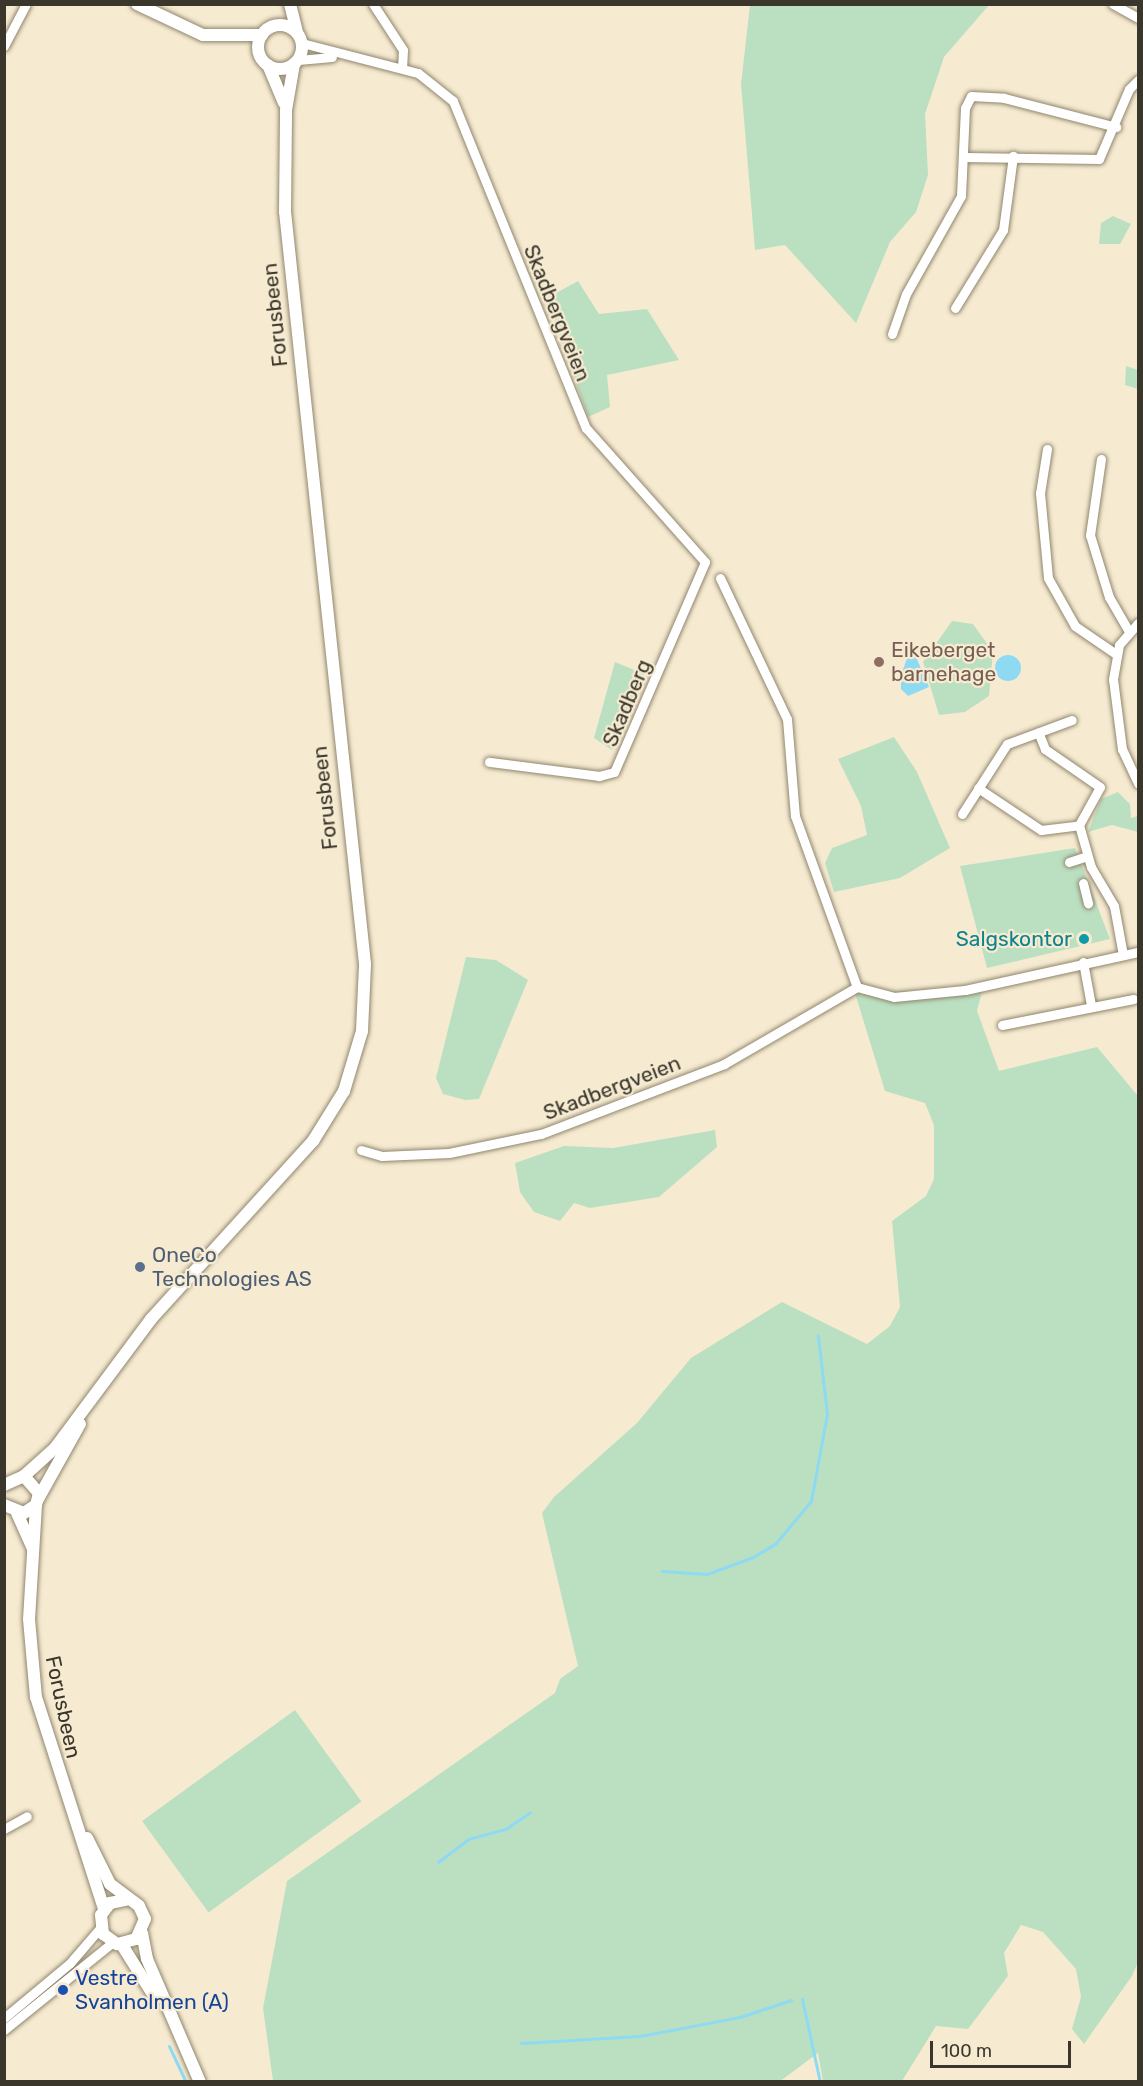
<!DOCTYPE html>
<style>
body{margin:0}
#map{position:relative;width:1143px;height:2086px;overflow:hidden;background:#f6ebd1;font-family:Rubik,sans-serif}
div>[style]{position:absolute}
.green>*{inset:0;background:#bbe0c1;transform-origin:0 0}
.water>*{inset:0;background:#8edaf3}
.round{border-radius:50%}
.stream>*{height:3px;margin:-1.5px;padding:0 1.5px;transform-origin:1.5px;border-radius:1.5px;background:#8edaf3}
.roads{filter:drop-shadow(0 0 2px #90866e) drop-shadow(0 0 2px #90866e)}
.street>*{height:9px;margin:-4.5px;padding:0 4.5px;transform-origin:4.5px;border-radius:4.5px;background:#fff}
.secondary>*{height:12px;margin:-6px;padding:0 6px;transform-origin:6px;border-radius:6px;background:#fff}
.secondary>.ring{margin:-6px;padding:0;box-sizing:content-box;background:none;border:12px solid #fff;border-radius:50%}
.dots>*{width:16px;height:16px;translate:-50% -50%;box-sizing:border-box;border:3px solid #f6ebd1;border-radius:50%}
span{translate:-50% -50%;white-space:nowrap;text-align:center;line-height:1.15;-webkit-text-stroke:4.5px #f6ebd1;paint-order:stroke}
.street-label{font-size:21px;color:#3a362c}
.education-label{font-size:21px;color:#785e54}
.left{translate:0 -50%;text-align:left}
.culture-label{font-size:21px;color:#0d838f}
.right{translate:-100% -50%;text-align:right}
.service-label{font-size:21px;color:#4e5e75}
.transit-label{font-size:21px;color:#164399}
.frame{position:absolute;inset:0;border:6px solid #3a362c;pointer-events:none}
.scale{position:absolute;left:930px;top:2041px;width:141px;height:27px;box-sizing:border-box;border:3px solid #3a362c;border-top:0;padding-left:8px;font-size:18px;line-height:21px;white-space:nowrap;color:#3a362c;-webkit-text-stroke:4px #f6ebd1;paint-order:stroke}
</style>
<div id="map">
<div class="green">
<i style="clip-path:polygon(750px 5px,989px 5px,944px 57px,925px 114px,928px 175px,916px 212px,890px 242px,856px 323px,785px 245px,755px 250px,741px 84px)"></i>
<i style="clip-path:polygon(1113px 216px,1131px 224px,1120px 244px,1099px 244px,1101px 223px)"></i>
<i style="clip-path:polygon(578px 281px,599px 314px,647px 309px,679px 360px,607px 375px,610px 407px,588px 417px,547px 298px)"></i>
<i style="clip-path:polygon(1126px 366px,1138px 370px,1138px 389px,1125px 385px)"></i>
<i style="clip-path:polygon(952px 621px,973px 624px,993px 652px,989px 696px,965px 712px,939px 715px,923px 662px)"></i>
<i style="clip-path:polygon(615px 662px,644px 674px,612px 750px,594px 738px)"></i>
<i style="clip-path:polygon(894px 737px,917px 772px,950px 848px,900px 878px,834px 892px,825px 863px,832px 848px,867px 835px,861px 806px,838px 759px)"></i>
<i style="clip-path:polygon(1118px 792px,1130px 804px,1131px 818px,1138px 816px,1138px 832px,1112px 825px,1088px 832px,1101px 799px)"></i>
<i style="clip-path:polygon(1075px 848px,1110px 939px,987px 968px,960px 866px)"></i>
<i style="clip-path:polygon(466px 957px,496px 960px,528px 980px,479px 1099px,465px 1100px,443px 1094px,436px 1078px)"></i>
<i style="clip-path:polygon(983px 988px,977px 1011px,999px 1071px,1097px 1047px,1138px 1096px,1138px 1962px,1132px 1976px,1084px 2044px,1072px 2029px,1081px 1997px,1076px 1969px,1043px 1932px,1021px 1925px,1004px 1953px,1008px 1976px,968px 2029px,936px 2026px,902px 2081px,823px 2081px,818px 2053px,779px 2082px,273px 2081px,263px 2008px,287px 1881px,555px 1693px,560px 1679px,578px 1666px,542px 1513px,554px 1497px,637px 1423px,691px 1358px,782px 1302px,867px 1344px,890px 1326px,900px 1307px,892px 1221px,926px 1196px,934px 1179px,934px 1125px,925px 1103px,885px 1091px,855px 993px)"></i>
<i style="clip-path:polygon(715px 1130px,717px 1147px,659px 1197px,590px 1208px,574px 1203px,560px 1221px,534px 1212px,520px 1192px,515px 1163px,564px 1146px,613px 1148px)"></i>
<i style="left:295px;top:1710px;width:113px;height:189px;rotate:54deg"></i>
</div>
<div class="water">
<i style="clip-path:polygon(909px 653px,916px 657px,929px 687px,908px 696px,901px 689px,901px 675px)"></i>
<i class="round" style="left:995px;top:655px;width:26px;height:26px"></i>
</div>
<div class="stream">
<i style="left:662px;top:1571px;width:45px;rotate:3.8deg"></i>
<i style="left:707px;top:1574px;width:49px;rotate:-20.3deg"></i>
<i style="left:753px;top:1557px;width:26px;rotate:-31deg"></i>
<i style="left:775px;top:1544px;width:56px;rotate:-50.1deg"></i>
<i style="left:811px;top:1501px;width:88px;rotate:-79.6deg"></i>
<i style="left:827px;top:1414px;width:79px;rotate:-96.6deg"></i>
<i style="left:438px;top:1862px;width:38px;rotate:-37deg"></i>
<i style="left:468px;top:1839px;width:39px;rotate:-15deg"></i>
<i style="left:506px;top:1829px;width:29px;rotate:-35deg"></i>
<i style="left:802px;top:1999px;width:85px;rotate:77.8deg"></i>
<i style="left:521px;top:2043px;width:119px;rotate:-3.4deg"></i>
<i style="left:640px;top:2036px;width:102px;rotate:-10.8deg"></i>
<i style="left:740px;top:2017px;width:54px;rotate:-18.4deg"></i>
<i style="left:169px;top:2046px;width:40px;rotate:65deg"></i>
</div>
<div class="roads">
<div class="street">
<i style="left:373px;top:4px;width:55px;rotate:56.9deg"></i>
<i style="left:403px;top:50px;width:18px;rotate:93deg"></i>
<i style="left:1113px;top:4px;width:29px;rotate:29deg"></i>
<i style="left:302px;top:43px;width:120px;rotate:14.5deg"></i>
<i style="left:418px;top:73px;width:45px;rotate:38.7deg"></i>
<i style="left:453px;top:101px;width:353px;rotate:67.9deg"></i>
<i style="left:586px;top:428px;width:179px;rotate:48.4deg"></i>
<i style="left:705px;top:562px;width:229px;rotate:113.4deg"></i>
<i style="left:614px;top:772px;width:16px;rotate:165deg"></i>
<i style="left:599px;top:776px;width:111px;rotate:-172.7deg"></i>
<i style="left:4px;top:46px;width:47px;rotate:-62.4deg"></i>
<i style="left:298px;top:60px;width:34px;rotate:-5deg"></i>
<i style="left:964px;top:157px;width:135px;rotate:0.8deg"></i>
<i style="left:1099px;top:159px;width:76px;rotate:-66.8deg"></i>
<i style="left:1129px;top:89px;width:13px;rotate:-45deg"></i>
<i style="left:955px;top:308px;width:92px;rotate:-58.4deg"></i>
<i style="left:1003px;top:230px;width:75px;rotate:-82.3deg"></i>
<i style="left:892px;top:334px;width:42px;rotate:-70.7deg"></i>
<i style="left:906px;top:294px;width:112px;rotate:-60.7deg"></i>
<i style="left:961px;top:196px;width:88px;rotate:-87.4deg"></i>
<i style="left:965px;top:108px;width:13px;rotate:-63deg"></i>
<i style="left:971px;top:96px;width:33px;rotate:3deg"></i>
<i style="left:1004px;top:98px;width:116px;rotate:14.5deg"></i>
<i style="left:1047px;top:449px;width:45px;rotate:99deg"></i>
<i style="left:1040px;top:493px;width:85px;rotate:84.6deg"></i>
<i style="left:1048px;top:578px;width:55px;rotate:60.6deg"></i>
<i style="left:1075px;top:626px;width:50px;rotate:34.3deg"></i>
<i style="left:1101px;top:459px;width:77px;rotate:98.2deg"></i>
<i style="left:1090px;top:535px;width:65px;rotate:73deg"></i>
<i style="left:1109px;top:597px;width:39px;rotate:60deg"></i>
<i style="left:720px;top:578px;width:156px;rotate:64.6deg"></i>
<i style="left:787px;top:719px;width:97px;rotate:85.3deg"></i>
<i style="left:795px;top:816px;width:182px;rotate:70.1deg"></i>
<i style="left:857px;top:987px;width:38px;rotate:15deg"></i>
<i style="left:894px;top:997px;width:71px;rotate:-5.6deg"></i>
<i style="left:965px;top:990px;width:177px;rotate:-12.4deg"></i>
<i style="left:1138px;top:623px;width:29px;rotate:131deg"></i>
<i style="left:1119px;top:645px;width:35px;rotate:100deg"></i>
<i style="left:1113px;top:679px;width:71px;rotate:82.7deg"></i>
<i style="left:1122px;top:749px;width:38px;rotate:65deg"></i>
<i style="left:978px;top:788px;width:76px;rotate:33.7deg"></i>
<i style="left:1041px;top:830px;width:38px;rotate:-7deg"></i>
<i style="left:1079px;top:825px;width:43px;rotate:-61.1deg"></i>
<i style="left:1100px;top:787px;width:67px;rotate:-145.4deg"></i>
<i style="left:1045px;top:749px;width:18px;rotate:-112deg"></i>
<i style="left:962px;top:814px;width:83px;rotate:-57.3deg"></i>
<i style="left:1007px;top:744px;width:69px;rotate:-20.3deg"></i>
<i style="left:1079px;top:825px;width:44px;rotate:74.1deg"></i>
<i style="left:1091px;top:867px;width:45px;rotate:59.5deg"></i>
<i style="left:1114px;top:906px;width:50px;rotate:79.6deg"></i>
<i style="left:1069px;top:862px;width:19px;rotate:-18deg"></i>
<i style="left:1083px;top:883px;width:21px;rotate:76deg"></i>
<i style="left:1083px;top:962px;width:44px;rotate:79.5deg"></i>
<i style="left:1002px;top:1025px;width:134px;rotate:-11.2deg"></i>
<i style="left:361px;top:1150px;width:22px;rotate:16deg"></i>
<i style="left:382px;top:1156px;width:67px;rotate:-2.6deg"></i>
<i style="left:449px;top:1153px;width:94px;rotate:-11.7deg"></i>
<i style="left:541px;top:1134px;width:196px;rotate:-20.9deg"></i>
<i style="left:724px;top:1064px;width:154px;rotate:-30.1deg"></i>
<i style="left:4px;top:1829px;width:26px;rotate:-29deg"></i>
<i style="left:4px;top:2018px;width:86px;rotate:-39.8deg"></i>
<i style="left:70px;top:1963px;width:46px;rotate:-49.4deg"></i>
<i style="left:4px;top:2030px;width:140px;rotate:-38.9deg"></i>
</div>
<div class="secondary">
<i style="left:137px;top:4px;width:73px;rotate:25.2deg"></i>
<i style="left:203px;top:35px;width:59px"></i>
<i style="left:290px;top:4px;width:30px;rotate:76deg"></i>
<i class="ring" style="left:258px;top:25px;width:32px;height:32px"></i>
<i style="left:268px;top:65px;width:41px;rotate:67.2deg"></i>
<i style="left:24px;top:1476px;width:42px;rotate:-42.1deg"></i>
<i style="left:55px;top:1448px;width:161px;rotate:-53.3deg"></i>
<i style="left:151px;top:1319px;width:241px;rotate:-47.7deg"></i>
<i style="left:313px;top:1141px;width:59px;rotate:-58.2deg"></i>
<i style="left:344px;top:1091px;width:63px;rotate:-73.3deg"></i>
<i style="left:362px;top:1031px;width:67px;rotate:-87.4deg"></i>
<i style="left:365px;top:964px;width:756px;rotate:-96.07deg"></i>
<i style="left:285px;top:212px;width:102px;rotate:-89.4deg"></i>
<i style="left:286px;top:110px;width:47px;rotate:-80.1deg"></i>
<i style="left:4px;top:1485px;width:22px;rotate:-24deg"></i>
<i style="left:24px;top:1476px;width:23px;rotate:49deg"></i>
<i style="left:39px;top:1493px;width:12px;rotate:104deg"></i>
<i style="left:36px;top:1505px;width:14px;rotate:146deg"></i>
<i style="left:24px;top:1513px;width:22px;rotate:-158deg"></i>
<i style="left:38px;top:1499px;width:86px;rotate:-60.8deg"></i>
<i style="left:36px;top:1505px;width:114px;rotate:93.5deg"></i>
<i style="left:29px;top:1619px;width:78px;rotate:84.9deg"></i>
<i style="left:36px;top:1697px;width:223px;rotate:72.2deg"></i>
<i style="left:17px;top:1513px;width:39px;rotate:66deg"></i>
<i style="left:87px;top:1838px;width:51px;rotate:63.4deg"></i>
<i style="left:110px;top:1884px;width:36px;rotate:37deg"></i>
<i style="left:139px;top:1906px;width:14px;rotate:65deg"></i>
<i style="left:145px;top:1919px;width:22px;rotate:114deg"></i>
<i style="left:136px;top:1939px;width:20px;rotate:165deg"></i>
<i style="left:117px;top:1944px;width:17px;rotate:-144deg"></i>
<i style="left:103px;top:1934px;width:19px;rotate:-96deg"></i>
<i style="left:101px;top:1915px;width:15px;rotate:-53deg"></i>
<i style="left:110px;top:1903px;width:16px;rotate:-11deg"></i>
<i style="left:142px;top:1933px;width:26px;rotate:79deg"></i>
<i style="left:147px;top:1959px;width:134px;rotate:66.7deg"></i>
<i style="left:122px;top:1945px;width:60px;rotate:57.9deg"></i>
</div>
</div>
<div class="dots">
<i style="left:879px;top:662px;background:#8d6e63"></i>
<i style="left:1084px;top:939px;background:#0f9aa8"></i>
<i style="left:140px;top:1267px;background:#5c6f8a"></i>
<i style="left:63px;top:1990px;background:#1a4fb4"></i>
</div>
<div class="street-label">
<span style="left:557px;top:313px;rotate:68deg">Skadbergveien</span>
<span style="left:275px;top:315px;rotate:-96deg">Forusbeen</span>
<span style="left:627px;top:703px;rotate:-67deg">Skadberg</span>
<span style="left:325px;top:798px;rotate:-96deg">Forusbeen</span>
<span style="left:612px;top:1088px;rotate:-21deg">Skadbergveien</span>
<span style="left:63px;top:1707px;rotate:78deg">Forusbeen</span>
</div>
<div class="education-label">
<span class="left" style="left:891px;top:662px">Eikeberget<br>barnehage</span>
</div>
<div class="culture-label">
<span class="right" style="left:1072px;top:939px">Salgskontor</span>
</div>
<div class="service-label">
<span class="left" style="left:152px;top:1267px">OneCo<br>Technologies AS</span>
</div>
<div class="transit-label">
<span class="left" style="left:75px;top:1990px">Vestre<br>Svanholmen (A)</span>
</div>
<div class="frame"></div>
<div class="scale">100 m</div>
</div>
